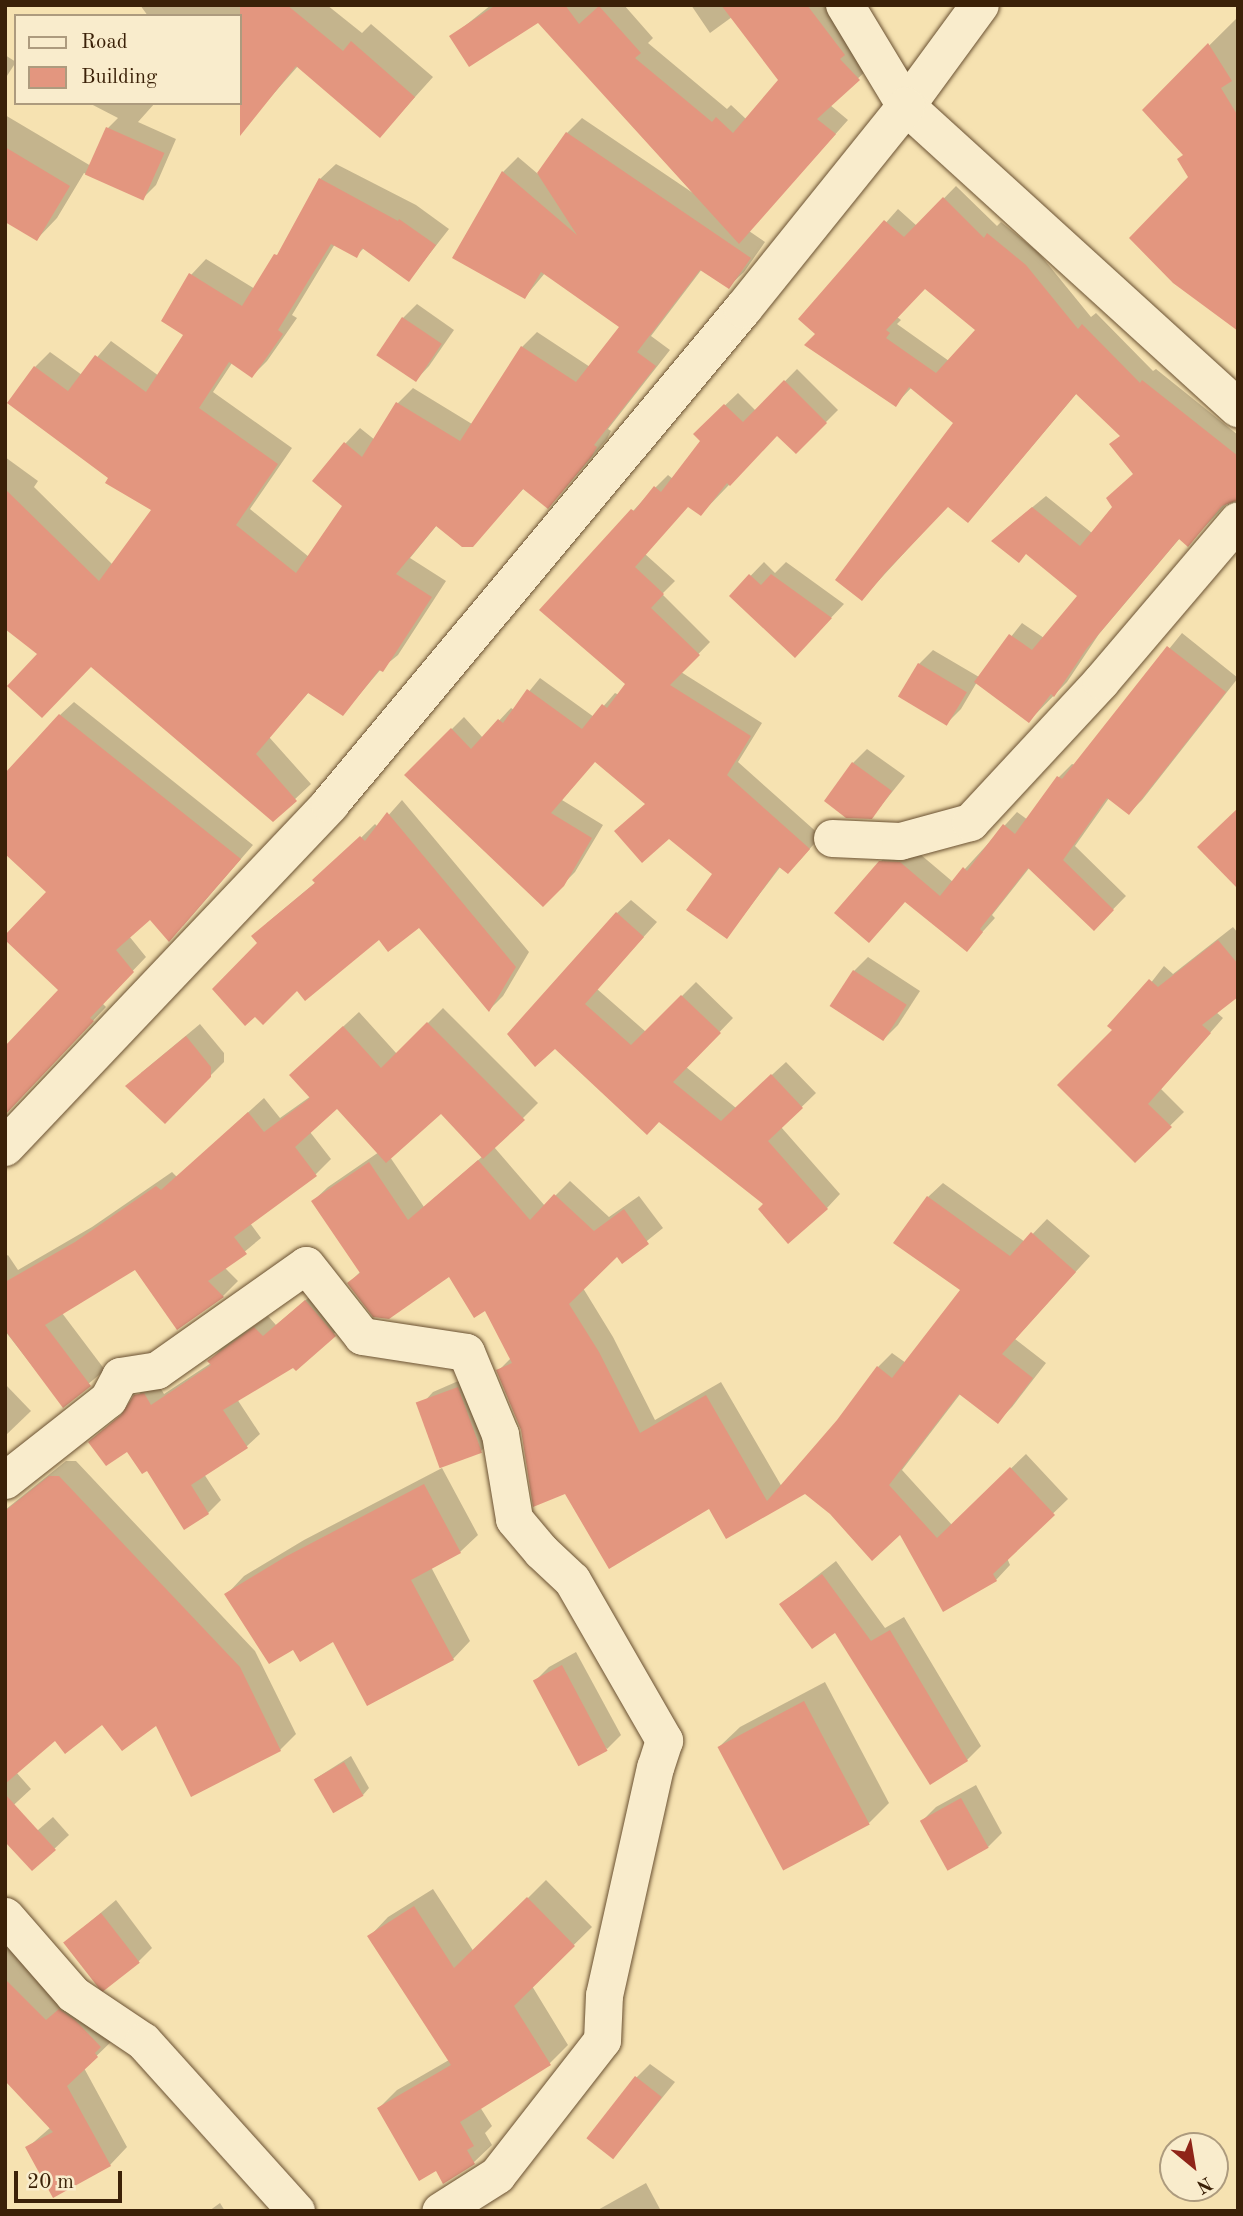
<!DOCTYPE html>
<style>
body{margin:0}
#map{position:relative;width:1243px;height:2216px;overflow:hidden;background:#f6e2b1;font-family:"Old Standard TT",serif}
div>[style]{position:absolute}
.shadow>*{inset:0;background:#0003}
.building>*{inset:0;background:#e3967f;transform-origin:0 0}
.roads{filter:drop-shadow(0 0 2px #6a5132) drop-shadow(0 0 2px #6a5132)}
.minor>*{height:37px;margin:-18.5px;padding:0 18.5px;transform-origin:18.5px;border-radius:18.5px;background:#f9eccc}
.tertiary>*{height:38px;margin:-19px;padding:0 19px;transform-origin:19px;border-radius:19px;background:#f9eccc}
.secondary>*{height:38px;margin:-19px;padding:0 19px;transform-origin:19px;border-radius:19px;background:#f9eccc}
span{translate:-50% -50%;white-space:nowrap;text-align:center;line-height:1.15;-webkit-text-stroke:5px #f9eccc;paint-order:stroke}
.frame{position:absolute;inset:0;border:7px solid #3b2108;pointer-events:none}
.legend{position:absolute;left:14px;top:14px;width:228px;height:91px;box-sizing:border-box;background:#f9eccc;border:2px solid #ad9b7e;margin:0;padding:9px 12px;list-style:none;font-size:21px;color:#3b2108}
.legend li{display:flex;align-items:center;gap:14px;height:35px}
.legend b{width:35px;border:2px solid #ad9b7e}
.north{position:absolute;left:1159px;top:2132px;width:70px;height:70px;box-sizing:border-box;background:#f9eccc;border:2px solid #ad9b7e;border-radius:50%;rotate:150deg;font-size:19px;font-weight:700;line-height:28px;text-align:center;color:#3b2108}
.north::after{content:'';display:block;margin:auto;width:24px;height:32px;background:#8f2418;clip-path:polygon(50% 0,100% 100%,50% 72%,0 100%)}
.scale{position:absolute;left:14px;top:2171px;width:108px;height:32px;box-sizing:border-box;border:4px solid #3b2108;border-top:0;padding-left:9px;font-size:21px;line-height:24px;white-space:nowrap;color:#3b2108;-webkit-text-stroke:5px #f9eccc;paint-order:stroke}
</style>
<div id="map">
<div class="shadow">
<i style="clip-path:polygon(140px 5px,327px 5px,362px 33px,371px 24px,433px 77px,380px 136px,298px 66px,254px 116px,238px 103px,240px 16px,148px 16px)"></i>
<i style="clip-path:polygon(491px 5px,624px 5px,653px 38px,648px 43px,727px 109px,731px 105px,746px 119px,780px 80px,732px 17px,710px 33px,691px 5px,831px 5px,872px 65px,830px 105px,848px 120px,749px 231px,765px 242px,744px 272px,728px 287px,702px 269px,651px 336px,670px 350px,608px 429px,611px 431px,607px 439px,563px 491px,548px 506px,524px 488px,472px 546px,437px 525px,410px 558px,446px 581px,398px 655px,381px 669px,343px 714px,309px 692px,269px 737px,311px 784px,273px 820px,91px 665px,39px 654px,5px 626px,5px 457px,38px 481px,34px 487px,113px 565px,154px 510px,110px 477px,35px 367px,50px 352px,82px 375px,111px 341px,159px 376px,186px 334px,191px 275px,206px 259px,255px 289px,283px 248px,320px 179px,336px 164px,416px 205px,449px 229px,409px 280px,364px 248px,356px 256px,335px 244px,292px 315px,297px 318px,267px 361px,252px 376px,232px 363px,213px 392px,292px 448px,250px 509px,309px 557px,344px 506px,345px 444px,360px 428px,375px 440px,398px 403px,413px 388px,472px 424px,522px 347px,537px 332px,590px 367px,622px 327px,545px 273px,525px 297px,454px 257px,503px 172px,518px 157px,538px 174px,567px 133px,582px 118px,693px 193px,538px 21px,451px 37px)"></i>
<i style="clip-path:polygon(1238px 17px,1238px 328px,1184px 154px,1144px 110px)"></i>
<i style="clip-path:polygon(5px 55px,16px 62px,5px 79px)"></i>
<i style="clip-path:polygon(89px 103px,155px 103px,138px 122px,176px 139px,156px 185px,142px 199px,84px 173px,57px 218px,37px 239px,5px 220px,5px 115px,91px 166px,108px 128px,118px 118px)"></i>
<i style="clip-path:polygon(evenodd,956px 186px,997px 226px,1001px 222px,1038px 252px,1091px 317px,1096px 313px,1153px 371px,1156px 369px,1238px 435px,1238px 498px,1231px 499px,1200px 532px,1180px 538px,1099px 634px,1067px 682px,1029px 721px,977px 682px,961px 709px,947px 723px,919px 664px,933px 650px,979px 677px,1022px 623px,1044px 638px,1079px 595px,1006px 529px,1046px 496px,1092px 533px,1114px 507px,1135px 473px,1121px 435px,1077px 393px,980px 508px,948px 505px,862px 599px,955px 423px,912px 387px,895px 405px,801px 319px,898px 209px,917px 226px,956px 186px,925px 287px,978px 330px,949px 361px,897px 324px,901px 320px,897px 317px,925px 287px)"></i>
<i style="clip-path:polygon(417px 304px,454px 330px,429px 366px,416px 380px,403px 318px)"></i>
<i style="clip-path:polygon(797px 369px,838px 410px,796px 452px,778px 434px,701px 514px,689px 505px,645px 554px,675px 581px,662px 594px,710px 642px,681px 672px,762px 723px,738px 762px,821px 836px,800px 860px,781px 866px,727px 937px,714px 874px,669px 837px,647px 803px,595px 760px,562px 800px,603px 825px,575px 872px,543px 905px,406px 775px,464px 717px,483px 738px,511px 708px,514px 710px,540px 678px,594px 717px,615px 693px,619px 695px,627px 684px,542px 610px,645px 498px,668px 475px,673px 479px,702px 441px,695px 434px,738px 393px,756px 411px)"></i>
<i style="clip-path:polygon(764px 562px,775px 573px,786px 562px,844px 604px,808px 642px,731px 596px)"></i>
<i style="clip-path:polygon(1182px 633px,1238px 678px,1142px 800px,1129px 813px,1109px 798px,1075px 846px,1126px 896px,1094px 929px,1030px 867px,992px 915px,995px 918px,967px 949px,880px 862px,894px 848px,914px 849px,953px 882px,1017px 812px,1028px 820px,1059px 777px,1072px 764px,1075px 765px)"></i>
<i style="clip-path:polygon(74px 702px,253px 845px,183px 926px,150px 918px,129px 936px,146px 957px,102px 1003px,106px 1007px,5px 1113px,60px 990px,48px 892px,60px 715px)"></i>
<i style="clip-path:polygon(867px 749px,905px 776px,872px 817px,853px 763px)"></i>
<i style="clip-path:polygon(402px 800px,529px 952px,503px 996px,489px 1010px,419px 926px,379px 937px,259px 943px,267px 923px,316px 882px,375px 824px,378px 827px)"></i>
<i style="clip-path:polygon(631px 900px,657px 922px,597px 989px,646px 1032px,696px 982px,733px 1018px,686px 1067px,736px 1108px,786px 1062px,816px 1093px,781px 1127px,840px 1194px,827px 1208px,766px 1204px,659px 1120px,555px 1046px,617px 913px)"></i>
<i style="clip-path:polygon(1233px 927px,1238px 933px,1238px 995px,1216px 1012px,1223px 1018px,1161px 1089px,1184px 1112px,1135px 1160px,1114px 1030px,1164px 966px,1173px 974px)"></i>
<i style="clip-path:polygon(868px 957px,920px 991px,898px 1025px,884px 1039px,854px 971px)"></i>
<i style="clip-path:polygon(evenodd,443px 1008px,538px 1103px,494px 1147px,545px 1206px,570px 1181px,609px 1217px,639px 1196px,663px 1228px,622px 1261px,617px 1254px,583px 1288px,613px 1337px,655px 1420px,721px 1382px,782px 1487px,838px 1421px,878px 1367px,892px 1353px,906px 1363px,962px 1290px,928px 1197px,943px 1183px,1025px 1242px,1047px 1219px,1090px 1256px,1015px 1339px,1046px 1363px,1012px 1407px,998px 1421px,961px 1393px,902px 1470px,952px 1525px,1026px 1454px,1068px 1499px,1007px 1558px,1010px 1565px,996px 1580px,900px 1533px,831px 1513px,805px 1492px,727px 1537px,709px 1507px,566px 1492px,522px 1430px,498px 1371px,511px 1358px,485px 1309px,449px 1274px,349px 1283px,361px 1271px,313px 1201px,328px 1187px,379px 1152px,337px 1107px,310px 1132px,331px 1159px,316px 1174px,250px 1223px,261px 1238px,225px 1268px,238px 1281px,223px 1296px,178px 1327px,136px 1268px,62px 1313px,105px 1370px,63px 1405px,5px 1331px,5px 1257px,8px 1255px,18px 1270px,92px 1227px,172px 1172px,177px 1177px,264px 1098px,280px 1118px,311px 1096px,307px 1060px,359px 1012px,397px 1054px,443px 1008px,441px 1111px,483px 1156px,424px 1207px,390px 1157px,441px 1111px)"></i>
<i style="clip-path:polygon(200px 1024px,224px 1053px,224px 1062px,165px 1121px,141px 1073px)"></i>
<i style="clip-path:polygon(319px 1289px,347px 1323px,294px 1366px,237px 1399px,260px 1434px,247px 1446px,204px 1474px,221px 1500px,208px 1513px,147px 1469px,127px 1449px,90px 1442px,126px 1411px,148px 1383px,157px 1382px,164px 1394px,211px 1363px,209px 1361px,222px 1348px,268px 1316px,276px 1325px)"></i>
<i style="clip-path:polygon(472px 1375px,495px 1437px,481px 1451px,420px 1406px,433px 1392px)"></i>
<i style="clip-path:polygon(5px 1384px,31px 1411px,5px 1436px)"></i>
<i style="clip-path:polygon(66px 1461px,76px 1461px,255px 1651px,296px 1734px,280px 1750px,157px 1723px,102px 1723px,55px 1739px,16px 1772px,31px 1789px,5px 1813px,5px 1510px)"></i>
<i style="clip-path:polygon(442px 1468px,478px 1535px,460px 1552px,431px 1567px,470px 1641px,453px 1659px,334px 1640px,294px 1647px,227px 1594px,244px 1576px,304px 1540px)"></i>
<i style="clip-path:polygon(836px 1561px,885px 1628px,904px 1617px,981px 1746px,967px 1760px,836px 1630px,781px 1604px)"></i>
<i style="clip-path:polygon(576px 1652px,621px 1735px,607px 1749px,535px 1681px,549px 1667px)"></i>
<i style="clip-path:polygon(825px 1682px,889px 1803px,869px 1823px,719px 1747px,740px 1727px)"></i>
<i style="clip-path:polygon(351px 1756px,369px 1788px,363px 1795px,315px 1779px)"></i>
<i style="clip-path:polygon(976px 1785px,1002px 1833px,988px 1847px,922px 1821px,936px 1807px)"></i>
<i style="clip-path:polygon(53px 1817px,69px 1835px,33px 1869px,30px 1837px)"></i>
<i style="clip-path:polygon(546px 1880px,592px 1927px,532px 1986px,568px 2045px,550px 2063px,480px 2107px,492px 2126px,485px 2133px,492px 2145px,473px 2163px,437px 2169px,379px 2108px,397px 2090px,449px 2060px,370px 1936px,388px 1917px,433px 1889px,474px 1952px)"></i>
<i style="clip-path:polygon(116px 1900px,152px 1948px,138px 1962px,65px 1943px)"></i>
<i style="clip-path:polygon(5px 1943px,115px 2038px,84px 2068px,127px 2147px,110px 2165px,27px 2148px,51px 2127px,5px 2079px)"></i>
<i style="clip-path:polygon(650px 2064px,675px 2082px,614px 2157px,636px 2078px)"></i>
<i style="clip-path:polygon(646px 2183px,661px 2211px,596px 2211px)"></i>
<i style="clip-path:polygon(220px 2203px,225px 2211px,209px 2211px)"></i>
</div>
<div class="building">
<i style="clip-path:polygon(240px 5px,287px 5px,343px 51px,351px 41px,415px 97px,380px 138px,296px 66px,240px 136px)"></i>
<i style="clip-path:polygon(496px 5px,565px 5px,579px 24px,599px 6px,641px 53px,635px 58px,712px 122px,716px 117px,733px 133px,778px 80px,721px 5px,807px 5px,845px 55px,840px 59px,860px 80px,817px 119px,836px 134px,739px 244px,538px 23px,469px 67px,449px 36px)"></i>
<i style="clip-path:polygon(1208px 43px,1232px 81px,1221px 88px,1238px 116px,1238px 331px,1173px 283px,1129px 238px,1188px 177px,1177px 159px,1183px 155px,1142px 110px)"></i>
<i style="left:106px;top:127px;width:64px;height:52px;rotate:24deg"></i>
<i style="clip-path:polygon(566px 132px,751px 258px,729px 289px,700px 270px,637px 352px,656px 366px,594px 445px,597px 447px,592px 456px,548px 509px,523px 489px,473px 547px,462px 547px,436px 526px,396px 574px,432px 597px,383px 672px,379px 670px,343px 716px,308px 693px,256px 754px,297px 801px,273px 822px,91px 667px,42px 718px,7px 686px,37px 654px,5px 629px,5px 489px,99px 581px,151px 510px,105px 483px,108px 478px,7px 403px,34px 366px,68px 391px,95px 355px,146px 392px,183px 335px,161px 321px,189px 273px,242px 306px,274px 254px,277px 255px,319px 178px,398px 221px,399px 219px,436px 245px,409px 282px,362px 248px,357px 258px,331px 244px,278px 330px,283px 334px,252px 378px,229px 362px,199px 408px,278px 464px,236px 525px,296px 573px,342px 506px,312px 481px,344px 442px,362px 457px,396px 402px,460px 441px,521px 346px,576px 382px,619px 327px,541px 272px,525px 299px,452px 258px,502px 171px,577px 235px,537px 173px)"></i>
<i style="clip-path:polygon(5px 147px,70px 186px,37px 241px,5px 222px)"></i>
<i style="clip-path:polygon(evenodd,943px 197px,984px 238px,987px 233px,1026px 265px,1078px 329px,1082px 324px,1140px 383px,1142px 380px,1238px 456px,1238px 500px,1222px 506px,1188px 547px,1179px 539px,1087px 648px,1054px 697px,1051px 694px,1029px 723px,974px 682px,1009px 634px,1032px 650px,1077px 596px,1026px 554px,1019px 563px,991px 541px,1032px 507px,1080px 546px,1112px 507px,1106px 498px,1133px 474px,1109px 444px,1120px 436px,1076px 394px,968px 523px,948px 507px,885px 573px,862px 601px,835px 580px,953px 423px,909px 387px,896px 407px,804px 345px,815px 334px,798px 319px,884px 220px,904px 237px,943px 197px,925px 289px,975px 330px,936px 373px,886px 338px,890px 333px,886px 330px,925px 289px)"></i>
<i style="left:402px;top:317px;width:48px;height:46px;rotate:34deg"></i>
<i style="clip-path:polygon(784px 380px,827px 423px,796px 454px,777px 436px,730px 486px,727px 483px,701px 516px,688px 507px,635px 567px,664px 594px,651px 608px,700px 655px,670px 685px,751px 736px,727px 775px,810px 849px,788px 874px,779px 867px,727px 939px,686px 910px,712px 874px,669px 839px,642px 863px,614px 831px,645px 804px,595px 762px,551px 813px,592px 838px,564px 886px,543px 907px,404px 775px,451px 728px,471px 749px,498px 719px,503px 723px,527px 689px,582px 729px,602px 704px,607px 708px,625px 684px,539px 610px,631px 509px,634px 511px,654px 486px,661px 492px,700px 441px,693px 434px,724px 404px,743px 422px)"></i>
<i style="clip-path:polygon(749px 574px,761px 585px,771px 574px,832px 618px,795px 658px,729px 596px)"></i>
<i style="clip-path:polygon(1167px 646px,1226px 692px,1129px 815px,1107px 798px,1063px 860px,1114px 910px,1094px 931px,1028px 868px,980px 929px,983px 932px,967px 952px,905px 902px,869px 943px,834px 913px,879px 861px,900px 862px,940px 896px,963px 867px,967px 871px,1003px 824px,1015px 834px,1057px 776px,1062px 779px)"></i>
<i style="left:918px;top:663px;width:57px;height:39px;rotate:31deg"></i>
<i style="clip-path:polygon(59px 714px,241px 859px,169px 942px,150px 920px,116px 950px,134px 972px,90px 1018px,94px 1021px,5px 1115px,5px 1046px,58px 990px,5px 940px,5px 935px,46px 892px,5px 854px,5px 773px)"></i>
<i style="clip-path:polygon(852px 762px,892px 791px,872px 819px,846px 818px,824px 801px)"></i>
<i style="clip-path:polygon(1238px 808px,1238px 889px,1197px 847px)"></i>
<i style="clip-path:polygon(387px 812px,516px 967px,489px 1012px,419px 928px,388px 952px,379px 940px,305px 1001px,297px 991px,263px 1025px,255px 1017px,245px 1026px,212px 989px,257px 943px,251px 936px,315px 883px,312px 880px,360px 836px,365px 841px)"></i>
<i style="clip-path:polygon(616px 912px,644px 937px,585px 1004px,631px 1045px,681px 995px,721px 1033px,673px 1082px,721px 1121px,771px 1074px,803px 1108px,768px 1141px,828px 1209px,788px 1244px,758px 1209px,763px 1204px,659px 1122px,647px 1135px,555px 1049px,535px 1067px,507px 1034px)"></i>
<i style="clip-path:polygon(1218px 940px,1238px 964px,1238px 997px,1202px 1025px,1211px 1033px,1148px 1104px,1172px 1127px,1135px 1163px,1057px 1085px,1112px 1030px,1107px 1026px,1149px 979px,1158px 987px)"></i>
<i style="left:853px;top:970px;width:64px;height:43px;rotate:33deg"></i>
<i style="clip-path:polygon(427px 1022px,525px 1120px,483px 1159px,441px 1114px,386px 1163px,337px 1109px,295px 1147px,317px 1176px,234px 1237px,247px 1254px,208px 1281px,224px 1297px,177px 1330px,135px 1270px,45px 1325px,91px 1386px,63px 1408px,5px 1330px,5px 1282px,75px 1242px,156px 1186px,161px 1190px,248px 1112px,264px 1132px,310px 1098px,289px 1075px,343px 1026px,381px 1068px)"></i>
<i style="clip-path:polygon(186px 1036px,211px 1067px,211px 1077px,165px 1124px,125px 1086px)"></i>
<i style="clip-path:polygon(478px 1160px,530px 1220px,554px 1194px,594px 1231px,624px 1209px,649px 1244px,622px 1264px,617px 1257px,569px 1304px,599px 1352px,640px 1433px,706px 1395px,767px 1501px,837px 1420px,877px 1366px,892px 1378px,960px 1290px,893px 1243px,927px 1196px,1010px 1256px,1031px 1232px,1076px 1272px,1002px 1354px,1033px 1378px,998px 1424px,959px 1394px,889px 1485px,937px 1538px,1010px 1467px,1055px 1515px,993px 1574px,997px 1581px,943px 1612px,900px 1535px,872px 1561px,830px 1514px,805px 1494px,726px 1539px,709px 1509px,609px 1569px,565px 1494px,533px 1507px,521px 1430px,496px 1370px,512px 1363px,485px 1311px,474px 1318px,449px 1277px,389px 1319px,373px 1317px,347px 1283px,360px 1273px,311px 1201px,369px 1162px,408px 1220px)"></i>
<i style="clip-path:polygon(305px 1300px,336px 1336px,296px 1371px,293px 1368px,223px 1410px,248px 1448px,191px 1485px,209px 1514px,184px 1530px,147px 1471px,142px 1474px,127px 1452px,106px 1466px,88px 1442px,121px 1415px,134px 1395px,144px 1393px,151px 1405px,211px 1365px,207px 1361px,254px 1327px,263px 1336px)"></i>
<i style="left:458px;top:1387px;width:70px;height:45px;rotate:70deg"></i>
<i style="clip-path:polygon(49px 1476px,59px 1476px,240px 1667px,281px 1751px,191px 1797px,156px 1726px,122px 1751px,102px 1725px,65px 1754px,55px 1741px,5px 1784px,5px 1511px)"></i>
<i style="clip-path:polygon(424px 1484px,461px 1553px,411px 1580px,454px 1660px,367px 1706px,333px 1642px,300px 1662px,293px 1650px,269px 1664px,224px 1594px,285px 1557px)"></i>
<i style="clip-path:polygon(822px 1574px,871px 1641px,890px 1630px,968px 1761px,930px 1785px,835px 1633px,812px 1649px,779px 1604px)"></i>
<i style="left:562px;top:1665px;width:97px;height:33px;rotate:62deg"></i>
<i style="left:804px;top:1701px;width:140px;height:98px;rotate:62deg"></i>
<i style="left:344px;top:1762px;width:39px;height:35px;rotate:60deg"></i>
<i style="clip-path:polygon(5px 1794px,56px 1850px,32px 1871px,5px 1842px)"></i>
<i style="left:961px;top:1798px;width:57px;height:47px;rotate:61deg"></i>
<i style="clip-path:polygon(527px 1897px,575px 1946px,514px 2006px,551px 2065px,460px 2122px,474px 2146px,467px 2150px,475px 2164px,443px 2184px,436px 2171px,419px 2181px,377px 2108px,451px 2065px,367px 1936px,414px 1906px,454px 1968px)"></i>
<i style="left:101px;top:1913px;width:63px;height:48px;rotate:52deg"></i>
<i style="clip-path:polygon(5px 1979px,46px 2020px,59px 2009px,76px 2021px,101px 2047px,95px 2053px,98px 2057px,67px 2086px,111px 2166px,53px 2198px,25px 2147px,53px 2132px,5px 2081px)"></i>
<i style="left:635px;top:2076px;width:34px;height:79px;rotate:38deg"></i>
</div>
<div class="roads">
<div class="minor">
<i style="left:832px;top:838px;width:68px;rotate:2.5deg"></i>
<i style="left:900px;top:841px;width:73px;rotate:-15.2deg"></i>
<i style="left:970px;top:822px;width:192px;rotate:-47.1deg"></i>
<i style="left:1101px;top:681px;width:211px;rotate:-49.6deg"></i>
<i style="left:5px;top:1480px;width:131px;rotate:-38.2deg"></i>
<i style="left:108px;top:1399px;width:26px;rotate:-62deg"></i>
<i style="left:120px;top:1376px;width:37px;rotate:-9deg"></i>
<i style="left:157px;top:1370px;width:182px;rotate:-35.2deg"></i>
<i style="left:306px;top:1265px;width:90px;rotate:51.7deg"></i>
<i style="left:362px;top:1336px;width:105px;rotate:8.7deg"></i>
<i style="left:466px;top:1352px;width:89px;rotate:67.5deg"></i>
<i style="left:500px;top:1434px;width:86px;rotate:80.6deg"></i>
<i style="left:514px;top:1519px;width:42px;rotate:49.8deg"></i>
<i style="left:541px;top:1551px;width:42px;rotate:43.1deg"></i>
<i style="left:572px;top:1580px;width:185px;rotate:60.1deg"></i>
<i style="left:664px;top:1740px;width:28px;rotate:108deg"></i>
<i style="left:655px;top:1767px;width:234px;rotate:102.6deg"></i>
<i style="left:604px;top:1995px;width:45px;rotate:92.5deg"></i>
<i style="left:602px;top:2040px;width:171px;rotate:127.9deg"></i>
<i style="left:497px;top:2175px;width:67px;rotate:147.7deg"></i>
<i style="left:5px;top:1916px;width:103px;rotate:48.9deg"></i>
<i style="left:73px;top:1994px;width:84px;rotate:33.9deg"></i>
<i style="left:143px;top:2041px;width:229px;rotate:48deg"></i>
</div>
<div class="tertiary">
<i style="left:906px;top:106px;width:125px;rotate:-53.8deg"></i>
</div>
<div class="secondary">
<i style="left:845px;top:5px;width:118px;rotate:58.9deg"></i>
<i style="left:906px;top:106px;width:449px;rotate:42.3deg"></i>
<i style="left:5px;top:1147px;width:473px;rotate:-46.5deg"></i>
<i style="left:330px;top:804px;width:645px;rotate:-50.16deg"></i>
<i style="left:743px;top:309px;width:260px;rotate:-51.2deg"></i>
</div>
</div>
<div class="frame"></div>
<ul class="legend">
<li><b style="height:9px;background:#f9eccc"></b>Road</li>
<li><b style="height:19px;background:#e3967f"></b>Building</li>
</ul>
<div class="north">N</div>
<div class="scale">20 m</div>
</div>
